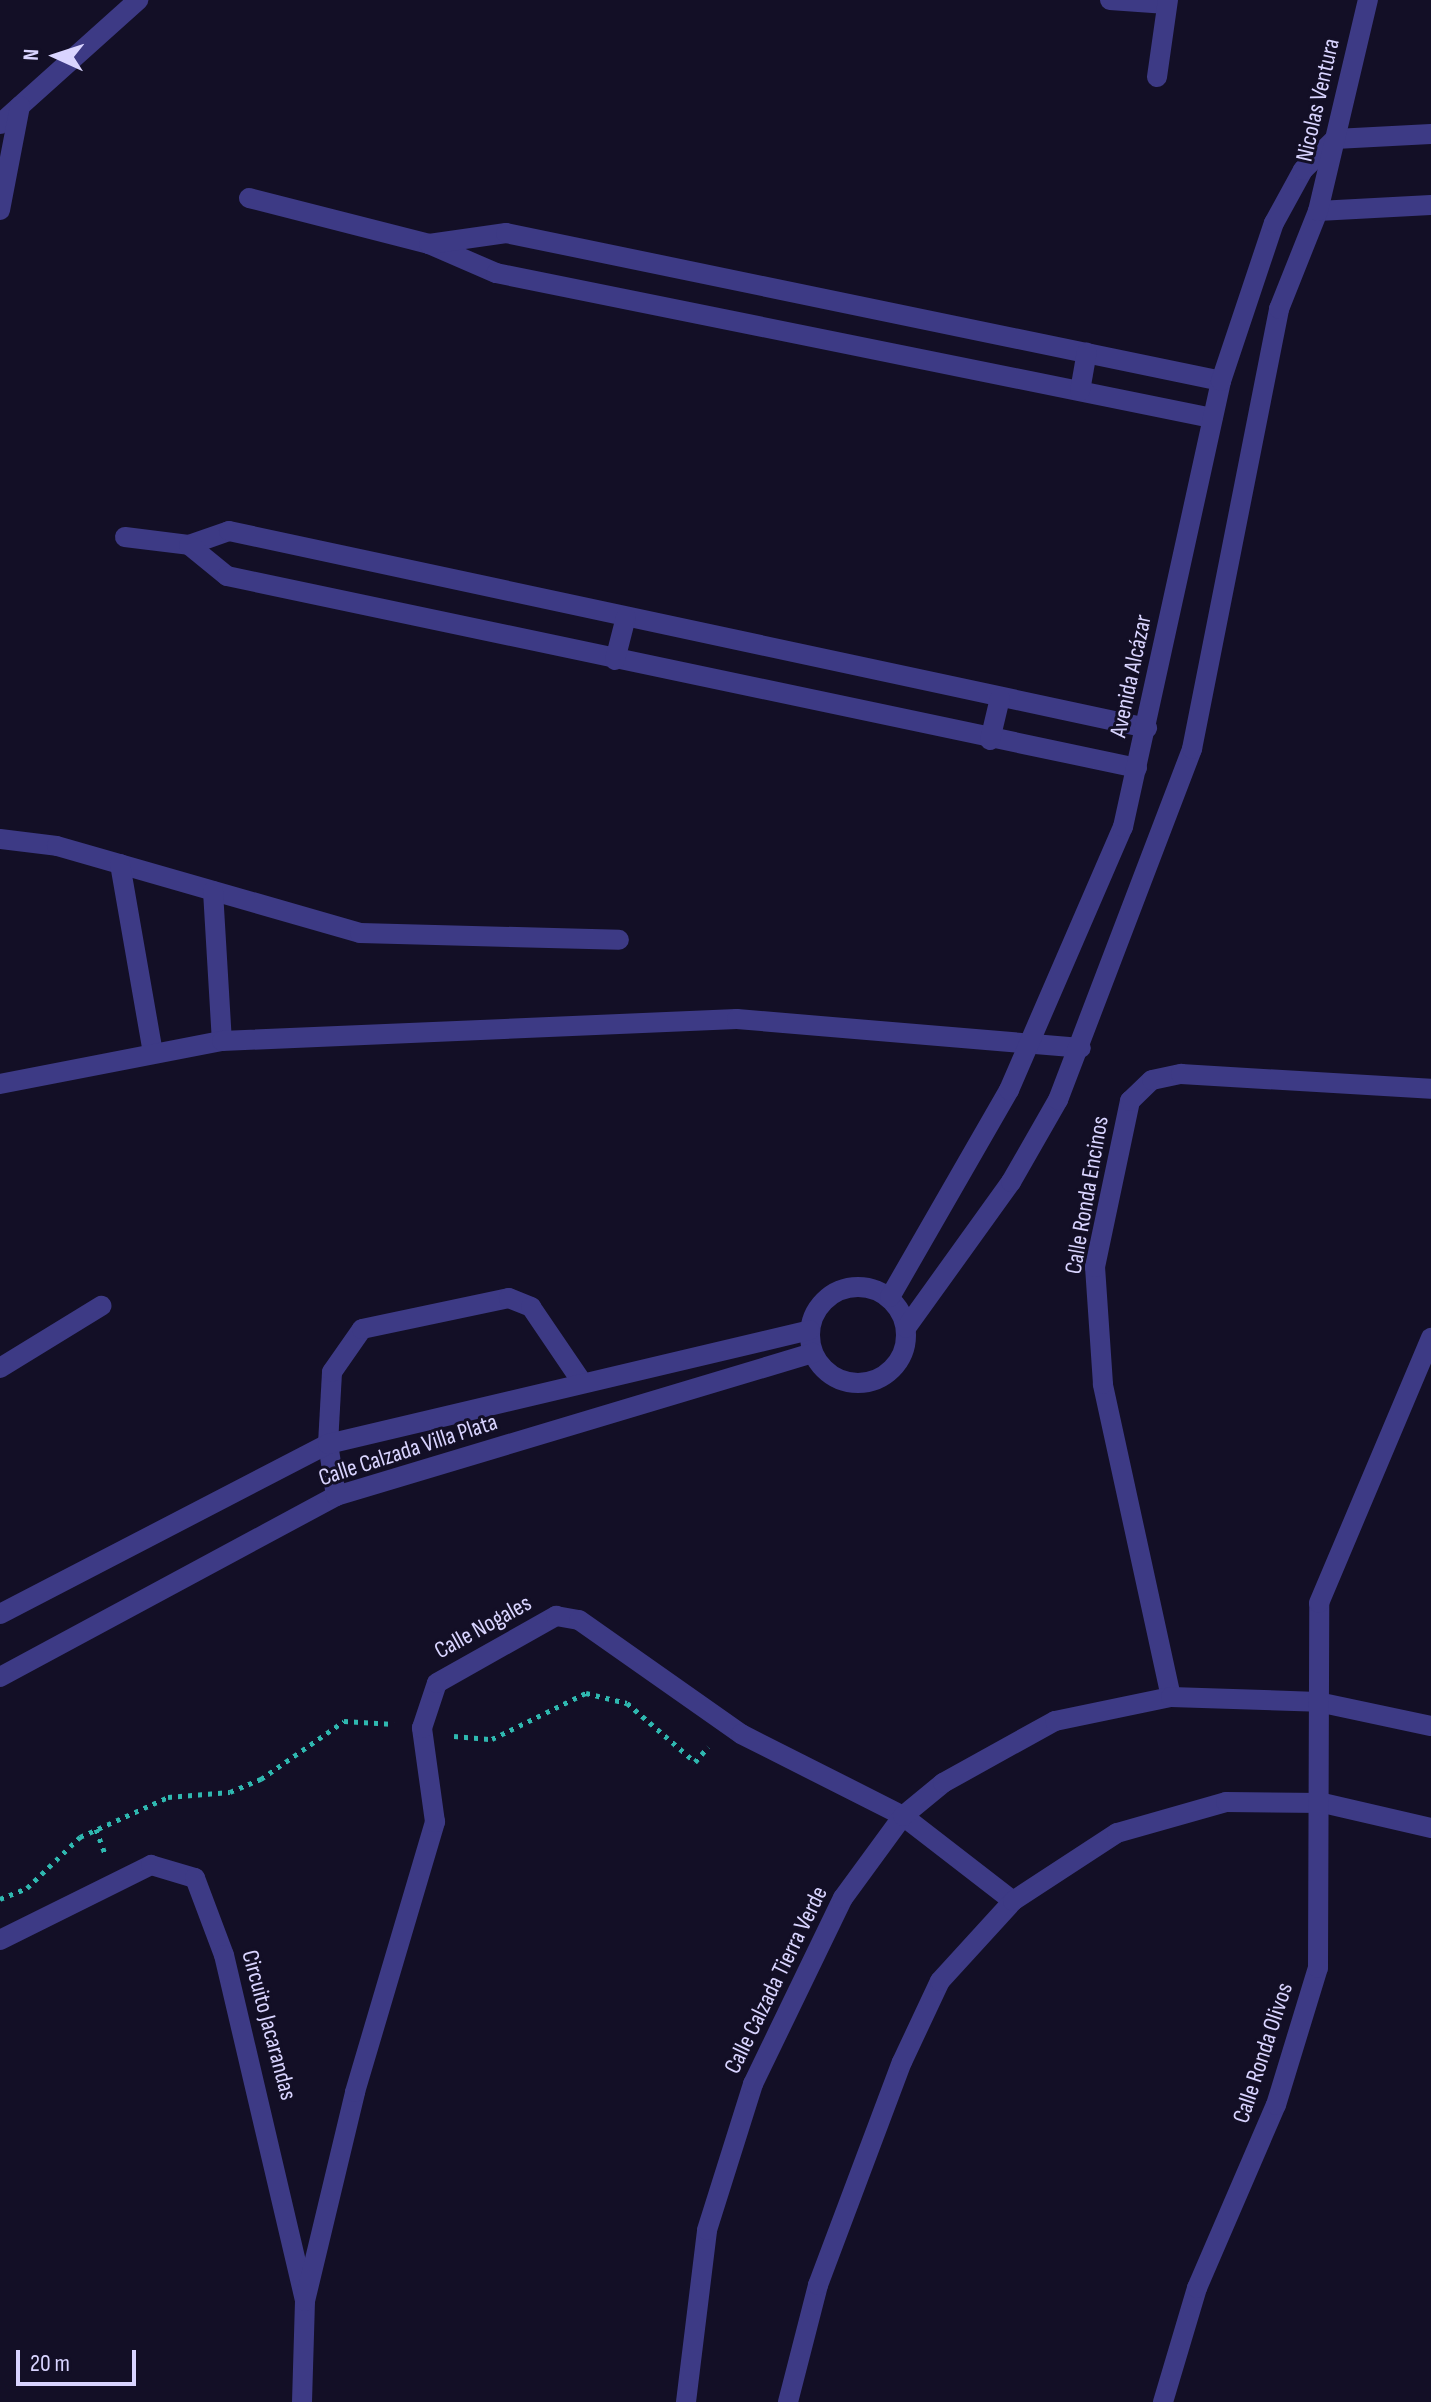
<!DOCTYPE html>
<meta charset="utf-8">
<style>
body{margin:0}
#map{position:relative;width:1431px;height:2402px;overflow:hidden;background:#130f26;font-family:"Sofia Sans Condensed",sans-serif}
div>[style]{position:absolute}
.path>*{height:5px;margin-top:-2.5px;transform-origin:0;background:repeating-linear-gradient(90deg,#2fb8b0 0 4px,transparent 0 10px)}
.service>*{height:20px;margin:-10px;padding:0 10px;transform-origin:10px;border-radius:10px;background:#3d3a85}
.minor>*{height:20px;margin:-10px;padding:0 10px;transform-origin:10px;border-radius:10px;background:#3d3a85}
.minor>.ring{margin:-10px;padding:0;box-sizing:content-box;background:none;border:20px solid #3d3a85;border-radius:50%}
span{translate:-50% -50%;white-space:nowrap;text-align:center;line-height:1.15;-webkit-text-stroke:6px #130f26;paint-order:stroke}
.street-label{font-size:24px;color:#d9d4ff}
.north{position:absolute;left:16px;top:16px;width:80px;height:80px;-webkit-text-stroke:6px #130f26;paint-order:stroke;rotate:273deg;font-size:22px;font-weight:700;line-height:32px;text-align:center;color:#d9d4ff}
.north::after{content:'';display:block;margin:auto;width:28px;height:36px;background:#d9d4ff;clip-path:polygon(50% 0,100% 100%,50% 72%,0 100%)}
.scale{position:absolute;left:16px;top:2350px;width:120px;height:36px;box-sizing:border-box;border:4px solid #d9d4ff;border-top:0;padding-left:10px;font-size:24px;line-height:28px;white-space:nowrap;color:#d9d4ff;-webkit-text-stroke:6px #130f26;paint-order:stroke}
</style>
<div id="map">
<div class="path">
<i style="left:454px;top:1736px;width:38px;rotate:5deg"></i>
<i style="left:492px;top:1739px;width:105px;rotate:-26.1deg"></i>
<i style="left:586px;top:1693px;width:42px;rotate:13.7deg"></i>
<i style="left:627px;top:1703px;width:90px;rotate:40.9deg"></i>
<i style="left:695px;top:1762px;width:20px;rotate:-49deg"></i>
<i style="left:96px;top:1829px;width:27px;rotate:70deg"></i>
<i style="left:0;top:1899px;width:29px;rotate:-22deg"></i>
<i style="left:27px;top:1888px;width:74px;rotate:-43.9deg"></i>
<i style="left:80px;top:1837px;width:97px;rotate:-24.4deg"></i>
<i style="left:168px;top:1797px;width:62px;rotate:-4.6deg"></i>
<i style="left:230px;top:1792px;width:34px;rotate:-23deg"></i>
<i style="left:261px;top:1779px;width:101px;rotate:-34.9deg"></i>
<i style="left:344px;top:1721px;width:50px;rotate:3.4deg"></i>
</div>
<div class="service">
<i style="left:336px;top:1496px;width:53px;rotate:-98.7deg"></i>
<i style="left:328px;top:1444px;width:72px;rotate:-86.8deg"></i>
<i style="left:332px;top:1372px;width:52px;rotate:-55.1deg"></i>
<i style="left:362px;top:1329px;width:150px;rotate:-11.9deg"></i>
<i style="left:509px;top:1298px;width:24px;rotate:22deg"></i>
<i style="left:531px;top:1307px;width:91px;rotate:55.8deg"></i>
</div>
<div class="minor">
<i style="left:1110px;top:0;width:57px;rotate:4deg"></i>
<i style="left:1157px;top:77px;width:78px;rotate:-81.9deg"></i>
<i style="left:0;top:124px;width:186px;rotate:-41.9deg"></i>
<i style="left:249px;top:198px;width:186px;rotate:14.3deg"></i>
<i style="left:429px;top:244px;width:73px;rotate:23.4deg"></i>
<i style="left:496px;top:273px;width:731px;rotate:11.45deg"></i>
<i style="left:0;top:210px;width:106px;rotate:-79.1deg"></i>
<i style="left:1318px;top:211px;width:113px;rotate:-3deg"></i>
<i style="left:429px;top:244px;width:78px;rotate:-8.1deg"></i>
<i style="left:506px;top:233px;width:730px;rotate:11.69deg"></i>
<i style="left:1080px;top:391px;width:39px;rotate:-80deg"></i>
<i style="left:125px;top:537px;width:64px;rotate:7.1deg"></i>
<i style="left:189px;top:545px;width:42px;rotate:-19.3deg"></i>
<i style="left:229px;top:531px;width:939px;rotate:12.11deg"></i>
<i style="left:189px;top:545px;width:49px;rotate:39.2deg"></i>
<i style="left:227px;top:576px;width:930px;rotate:11.91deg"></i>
<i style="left:615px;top:660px;width:44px;rotate:-75.7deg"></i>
<i style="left:990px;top:740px;width:43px;rotate:-76.6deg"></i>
<i style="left:0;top:839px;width:57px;rotate:7deg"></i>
<i style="left:57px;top:846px;width:315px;rotate:16deg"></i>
<i style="left:360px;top:933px;width:259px;rotate:1.5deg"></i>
<i style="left:120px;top:864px;width:192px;rotate:80.1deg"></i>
<i style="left:213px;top:891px;width:150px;rotate:86.6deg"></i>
<i style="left:0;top:1084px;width:226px;rotate:-11deg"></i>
<i style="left:222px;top:1041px;width:515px;rotate:-2.45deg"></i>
<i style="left:737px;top:1019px;width:345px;rotate:4.8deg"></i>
<i class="ring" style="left:810px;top:1287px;width:76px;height:76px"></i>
<i style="left:890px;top:1297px;width:239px;rotate:-60.1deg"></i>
<i style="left:1009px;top:1090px;width:287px;rotate:-66.6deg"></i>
<i style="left:1123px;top:827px;width:457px;rotate:-77.6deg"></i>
<i style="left:1221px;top:381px;width:167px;rotate:-71.5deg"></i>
<i style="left:1274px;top:223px;width:60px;rotate:-61.3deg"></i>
<i style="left:1303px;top:170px;width:45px;rotate:-44.1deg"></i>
<i style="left:1335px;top:139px;width:96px;rotate:-3deg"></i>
<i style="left:906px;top:1328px;width:180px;rotate:-54.3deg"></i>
<i style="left:1011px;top:1182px;width:95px;rotate:-60.2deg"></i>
<i style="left:1058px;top:1100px;width:376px;rotate:-69.1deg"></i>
<i style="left:1192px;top:749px;width:449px;rotate:-78.8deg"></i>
<i style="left:1279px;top:309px;width:105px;rotate:-68.3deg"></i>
<i style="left:1318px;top:211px;width:217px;rotate:-76.7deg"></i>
<i style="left:0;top:1368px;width:119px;rotate:-31.5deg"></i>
<i style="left:0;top:1614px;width:369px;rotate:-27.4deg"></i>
<i style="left:328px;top:1444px;width:495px;rotate:-13.3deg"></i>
<i style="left:0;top:1677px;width:382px;rotate:-28.3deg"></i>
<i style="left:336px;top:1496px;width:498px;rotate:-16.7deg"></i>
<i style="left:1171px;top:1697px;width:320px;rotate:-102.3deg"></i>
<i style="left:1103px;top:1384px;width:117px;rotate:-93.9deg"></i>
<i style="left:1095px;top:1267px;width:170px;rotate:-78.1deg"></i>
<i style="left:1130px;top:1101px;width:30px;rotate:-44deg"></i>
<i style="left:1152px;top:1080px;width:30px;rotate:-12deg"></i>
<i style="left:1181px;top:1074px;width:250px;rotate:3.4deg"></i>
<i style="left:0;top:1940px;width:169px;rotate:-26.4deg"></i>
<i style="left:151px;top:1865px;width:46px;rotate:16.5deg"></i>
<i style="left:195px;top:1878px;width:82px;rotate:69.4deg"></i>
<i style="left:224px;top:1955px;width:355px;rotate:76.8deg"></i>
<i style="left:305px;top:2301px;width:101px;rotate:91.7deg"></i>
<i style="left:305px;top:2301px;width:215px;rotate:-76.5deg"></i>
<i style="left:355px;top:2092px;width:282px;rotate:-73.5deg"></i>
<i style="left:435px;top:1822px;width:95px;rotate:-97.9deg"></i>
<i style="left:422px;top:1728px;width:47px;rotate:-71.6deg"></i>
<i style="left:437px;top:1683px;width:137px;rotate:-29.4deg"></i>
<i style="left:556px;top:1616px;width:23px;rotate:10deg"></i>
<i style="left:579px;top:1620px;width:198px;rotate:35.1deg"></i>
<i style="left:741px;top:1734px;width:182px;rotate:26.8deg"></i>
<i style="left:903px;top:1816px;width:139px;rotate:37.7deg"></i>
<i style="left:686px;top:2402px;width:173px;rotate:-83deg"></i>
<i style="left:707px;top:2230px;width:153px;rotate:-72.5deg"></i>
<i style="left:753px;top:2084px;width:207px;rotate:-64.2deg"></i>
<i style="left:843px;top:1898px;width:102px;rotate:-53.8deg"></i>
<i style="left:903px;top:1816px;width:52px;rotate:-39.5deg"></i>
<i style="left:943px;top:1783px;width:128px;rotate:-29deg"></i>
<i style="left:1055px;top:1721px;width:118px;rotate:-11.7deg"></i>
<i style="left:1171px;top:1697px;width:147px;rotate:1.9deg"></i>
<i style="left:1318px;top:1702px;width:116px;rotate:12deg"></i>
<i style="left:788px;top:2402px;width:121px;rotate:-75.6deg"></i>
<i style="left:818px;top:2285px;width:238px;rotate:-69.4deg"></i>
<i style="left:902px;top:2062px;width:89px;rotate:-64.9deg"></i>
<i style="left:940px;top:1981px;width:108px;rotate:-47.6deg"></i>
<i style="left:1013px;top:1901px;width:124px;rotate:-33.2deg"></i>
<i style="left:1117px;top:1833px;width:113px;rotate:-15.9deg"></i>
<i style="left:1226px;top:1802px;width:97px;rotate:0.6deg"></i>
<i style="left:1323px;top:1803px;width:111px;rotate:13deg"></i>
<i style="left:1163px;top:2402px;width:119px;rotate:-73.4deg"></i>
<i style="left:1197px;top:2288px;width:199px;rotate:-66.7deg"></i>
<i style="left:1276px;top:2105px;width:143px;rotate:-73deg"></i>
<i style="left:1318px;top:1968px;width:365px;rotate:-89.8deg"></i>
<i style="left:1319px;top:1603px;width:288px;rotate:-67.1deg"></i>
</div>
<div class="street-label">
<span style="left:1318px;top:100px;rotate:-77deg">Nicolas Ventura</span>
<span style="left:1131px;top:676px;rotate:-78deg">Avenida Alcázar</span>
<span style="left:1087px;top:1195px;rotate:-80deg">Calle Ronda Encinos</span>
<span style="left:408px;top:1450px;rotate:-18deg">Calle Calzada Villa Plata</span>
<span style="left:483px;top:1627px;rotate:-29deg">Calle Nogales</span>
<span style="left:776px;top:1980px;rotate:-64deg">Calle Calzada Tierra Verde</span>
<span style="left:269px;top:2025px;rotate:75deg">Circuito Jacarandas</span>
<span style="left:1263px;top:2053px;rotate:-72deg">Calle Ronda Olivos</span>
</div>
<div class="north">N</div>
<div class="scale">20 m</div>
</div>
